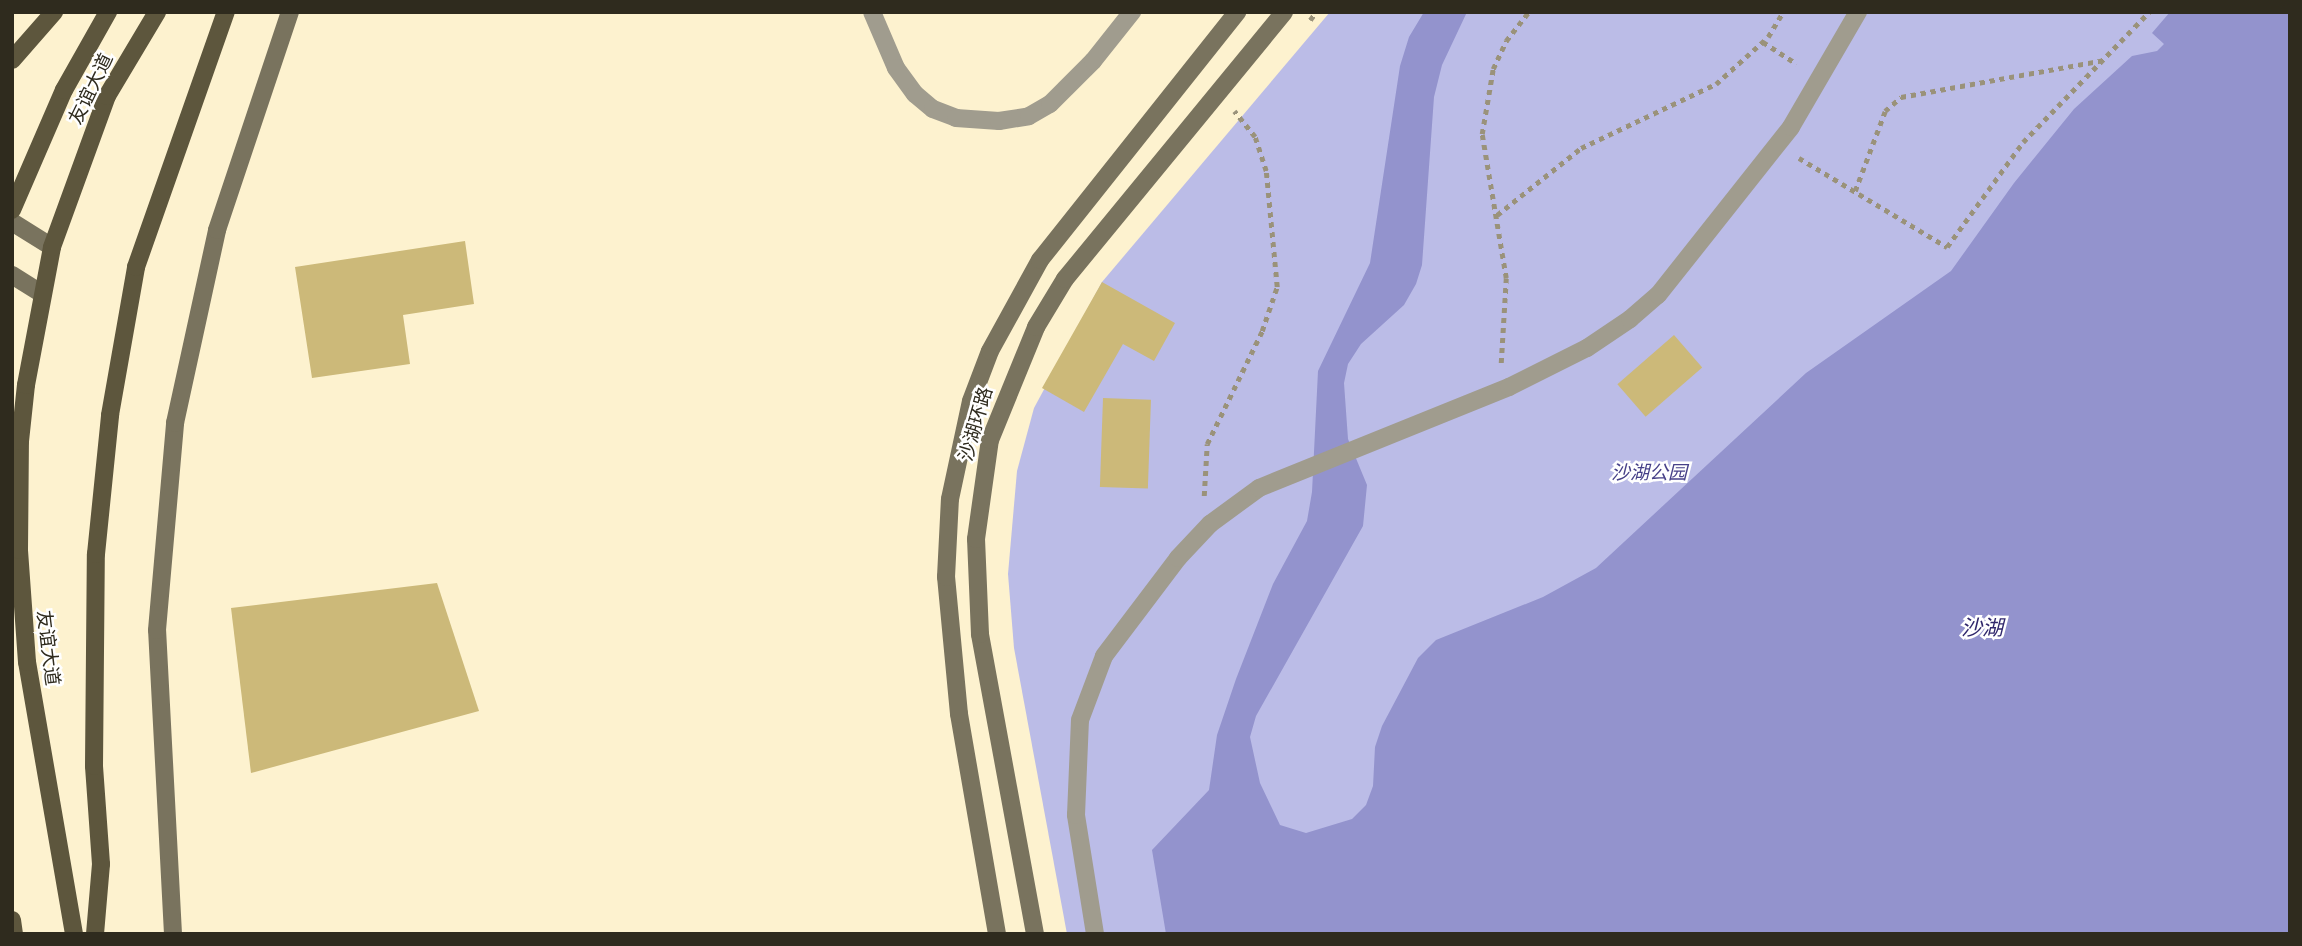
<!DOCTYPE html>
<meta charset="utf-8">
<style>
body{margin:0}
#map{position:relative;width:2302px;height:946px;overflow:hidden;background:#fdf2cf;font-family:"Noto Serif","Noto Sans SC",serif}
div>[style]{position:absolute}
.green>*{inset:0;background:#bbbce7}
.water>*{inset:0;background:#9393cd}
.building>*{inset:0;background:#ccb979;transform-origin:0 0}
.path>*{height:4.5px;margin-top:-2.25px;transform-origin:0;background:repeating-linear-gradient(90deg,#9a927a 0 5px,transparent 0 10px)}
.lane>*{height:18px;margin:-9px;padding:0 9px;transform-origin:9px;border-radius:9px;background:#a09c8e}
.secondary>*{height:18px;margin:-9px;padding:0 9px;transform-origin:9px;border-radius:9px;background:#79735e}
.primary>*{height:18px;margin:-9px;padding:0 9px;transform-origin:9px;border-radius:9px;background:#5d563d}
span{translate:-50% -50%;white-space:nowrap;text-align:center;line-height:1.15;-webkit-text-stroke:5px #fff;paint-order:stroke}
.street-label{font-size:19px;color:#2f2b1e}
.park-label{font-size:19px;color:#474189;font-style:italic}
.water-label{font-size:21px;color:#30276c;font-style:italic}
.frame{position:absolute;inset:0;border:14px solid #2f2b1e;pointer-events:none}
</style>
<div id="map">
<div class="green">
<i style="clip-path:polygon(1330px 12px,2290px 12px,2290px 934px,1067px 934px,1014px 648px,1008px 574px,1017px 471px,1034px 408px,1102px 282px)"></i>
</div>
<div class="water">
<i style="clip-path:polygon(1424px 12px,1467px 12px,1442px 65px,1434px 97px,1422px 265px,1416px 284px,1404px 305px,1361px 344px,1348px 364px,1344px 383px,1348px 439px,1367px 485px,1363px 526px,1256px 716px,1250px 737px,1260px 783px,1280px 825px,1306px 833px,1352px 819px,1366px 805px,1373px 786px,1375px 747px,1382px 726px,1418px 658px,1436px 640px,1543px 597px,1596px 568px,1806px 373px,1951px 271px,2014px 183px,2074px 109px,2132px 56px,2157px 51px,2164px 44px,2152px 33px,2170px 12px,2290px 12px,2290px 934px,1166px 934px,1152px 850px,1209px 790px,1217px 735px,1236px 679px,1273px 584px,1307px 521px,1312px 492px,1318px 371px,1370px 263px,1400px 66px,1409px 37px)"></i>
</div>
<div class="building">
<i style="clip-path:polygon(465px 241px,474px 304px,403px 315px,410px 364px,312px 378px,295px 267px)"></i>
<i style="clip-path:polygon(1102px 282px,1175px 323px,1154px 361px,1123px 344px,1084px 412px,1042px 388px)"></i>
<i style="left:1674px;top:335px;width:43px;height:75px;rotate:49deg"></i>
<i style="left:1103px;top:398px;width:48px;height:89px;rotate:2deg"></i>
<i style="clip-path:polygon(437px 583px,479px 711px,251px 773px,231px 608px)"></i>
</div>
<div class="path">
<i style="left:1310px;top:20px;width:10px;rotate:-53deg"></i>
<i style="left:1763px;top:42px;width:40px;rotate:32.9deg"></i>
<i style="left:1799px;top:158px;width:173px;rotate:31deg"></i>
<i style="left:1947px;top:247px;width:130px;rotate:-54.1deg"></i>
<i style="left:2023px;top:142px;width:181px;rotate:-45.9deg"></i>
<i style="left:1855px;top:191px;width:85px;rotate:-69.4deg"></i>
<i style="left:1885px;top:111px;width:21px;rotate:-41deg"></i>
<i style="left:1901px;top:97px;width:206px;rotate:-10.3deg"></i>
<i style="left:1497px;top:215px;width:107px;rotate:-38.6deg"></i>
<i style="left:1581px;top:148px;width:149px;rotate:-25.4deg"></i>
<i style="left:1716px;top:84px;width:70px;rotate:-42.1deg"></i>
<i style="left:1768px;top:37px;width:29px;rotate:-59deg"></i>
<i style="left:1501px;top:363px;width:85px;rotate:-86.6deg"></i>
<i style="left:1506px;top:278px;width:146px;rotate:-99.5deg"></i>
<i style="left:1482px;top:134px;width:66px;rotate:-80.4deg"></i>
<i style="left:1493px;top:69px;width:31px;rotate:-65deg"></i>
<i style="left:1506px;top:41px;width:37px;rotate:-52deg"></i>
<i style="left:1204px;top:496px;width:52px;rotate:-86.7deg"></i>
<i style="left:1207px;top:444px;width:126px;rotate:-64deg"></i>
<i style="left:1262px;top:331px;width:46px;rotate:-71.2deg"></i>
<i style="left:1277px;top:287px;width:117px;rotate:-95.4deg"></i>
<i style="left:1266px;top:171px;width:36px;rotate:-108deg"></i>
<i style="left:1255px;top:137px;width:33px;rotate:-129deg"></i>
</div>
<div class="lane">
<i style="left:872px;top:12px;width:61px;rotate:66.8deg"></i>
<i style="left:896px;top:68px;width:32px;rotate:54deg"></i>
<i style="left:915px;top:94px;width:23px;rotate:40deg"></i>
<i style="left:933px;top:109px;width:25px;rotate:21deg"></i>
<i style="left:956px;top:118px;width:43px;rotate:4deg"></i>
<i style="left:999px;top:121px;width:30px;rotate:-9deg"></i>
<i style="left:1029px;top:116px;width:24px;rotate:-30deg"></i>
<i style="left:1050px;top:104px;width:61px;rotate:-45deg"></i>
<i style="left:1093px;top:61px;width:63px;rotate:-51.5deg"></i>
<i style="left:1095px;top:934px;width:121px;rotate:-99.1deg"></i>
<i style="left:1076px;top:815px;width:95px;rotate:-87.6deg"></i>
<i style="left:1080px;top:720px;width:68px;rotate:-69.4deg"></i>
<i style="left:1104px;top:656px;width:123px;rotate:-52.9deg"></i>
<i style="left:1178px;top:558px;width:47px;rotate:-46.7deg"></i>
<i style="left:1210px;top:524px;width:61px;rotate:-36.3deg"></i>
<i style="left:1259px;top:488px;width:270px;rotate:-22deg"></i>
<i style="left:1509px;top:387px;width:87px;rotate:-26.6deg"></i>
<i style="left:1587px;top:348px;width:52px;rotate:-34deg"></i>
<i style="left:1630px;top:319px;width:37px;rotate:-41deg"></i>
<i style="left:1658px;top:295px;width:214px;rotate:-51.6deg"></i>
<i style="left:1791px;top:127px;width:133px;rotate:-59.8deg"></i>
</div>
<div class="secondary">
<i style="left:12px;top:222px;width:47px;rotate:32deg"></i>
<i style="left:12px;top:275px;width:36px;rotate:32deg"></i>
<i style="left:173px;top:934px;width:304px;rotate:-93deg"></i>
<i style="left:157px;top:630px;width:208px;rotate:-85deg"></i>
<i style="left:175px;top:423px;width:198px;rotate:-77.7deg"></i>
<i style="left:217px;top:230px;width:230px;rotate:-71.5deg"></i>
<i style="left:997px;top:934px;width:223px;rotate:-99.8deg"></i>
<i style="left:959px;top:714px;width:138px;rotate:-95.4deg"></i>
<i style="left:946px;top:577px;width:78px;rotate:-87.1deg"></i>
<i style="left:950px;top:499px;width:100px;rotate:-77.9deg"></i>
<i style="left:971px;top:401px;width:53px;rotate:-69.2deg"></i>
<i style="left:990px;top:351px;width:104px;rotate:-61.2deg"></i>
<i style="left:1040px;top:260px;width:317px;rotate:-51.5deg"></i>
<i style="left:1035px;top:934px;width:305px;rotate:-100.4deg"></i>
<i style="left:980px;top:634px;width:95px;rotate:-92.4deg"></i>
<i style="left:976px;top:539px;width:100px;rotate:-82deg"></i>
<i style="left:990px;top:440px;width:122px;rotate:-67.8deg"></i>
<i style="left:1036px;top:327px;width:56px;rotate:-58.9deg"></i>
<i style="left:1065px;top:279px;width:345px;rotate:-50.6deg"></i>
</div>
<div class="primary">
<i style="left:12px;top:60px;width:64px;rotate:-48.8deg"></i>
<i style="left:12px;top:210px;width:131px;rotate:-66.6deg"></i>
<i style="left:64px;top:90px;width:90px;rotate:-60.6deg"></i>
<i style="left:12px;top:920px;width:14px;rotate:82deg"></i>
<i style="left:74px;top:934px;width:276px;rotate:-99.8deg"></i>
<i style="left:27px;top:662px;width:112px;rotate:-94.1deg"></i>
<i style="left:19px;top:550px;width:109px;rotate:-89.5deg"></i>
<i style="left:20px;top:441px;width:56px;rotate:-83.9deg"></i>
<i style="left:26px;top:385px;width:140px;rotate:-79.3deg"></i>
<i style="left:52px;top:247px;width:161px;rotate:-70deg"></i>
<i style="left:107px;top:96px;width:98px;rotate:-59.2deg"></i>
<i style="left:95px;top:934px;width:70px;rotate:-85.1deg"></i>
<i style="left:101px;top:864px;width:98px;rotate:-94.1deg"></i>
<i style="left:94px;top:766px;width:212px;rotate:-89.5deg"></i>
<i style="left:96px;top:554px;width:140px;rotate:-84.2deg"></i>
<i style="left:110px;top:415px;width:150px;rotate:-80deg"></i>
<i style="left:136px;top:267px;width:270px;rotate:-70.6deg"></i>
</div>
<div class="street-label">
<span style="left:91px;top:89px;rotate:-64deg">友谊大道</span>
<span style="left:976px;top:424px;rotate:-74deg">沙湖环路</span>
<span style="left:48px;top:648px;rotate:83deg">友谊大道</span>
</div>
<div class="park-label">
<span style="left:1649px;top:473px">沙湖公园</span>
</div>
<div class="water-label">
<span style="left:1982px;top:627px">沙湖</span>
</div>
<div class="frame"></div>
</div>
